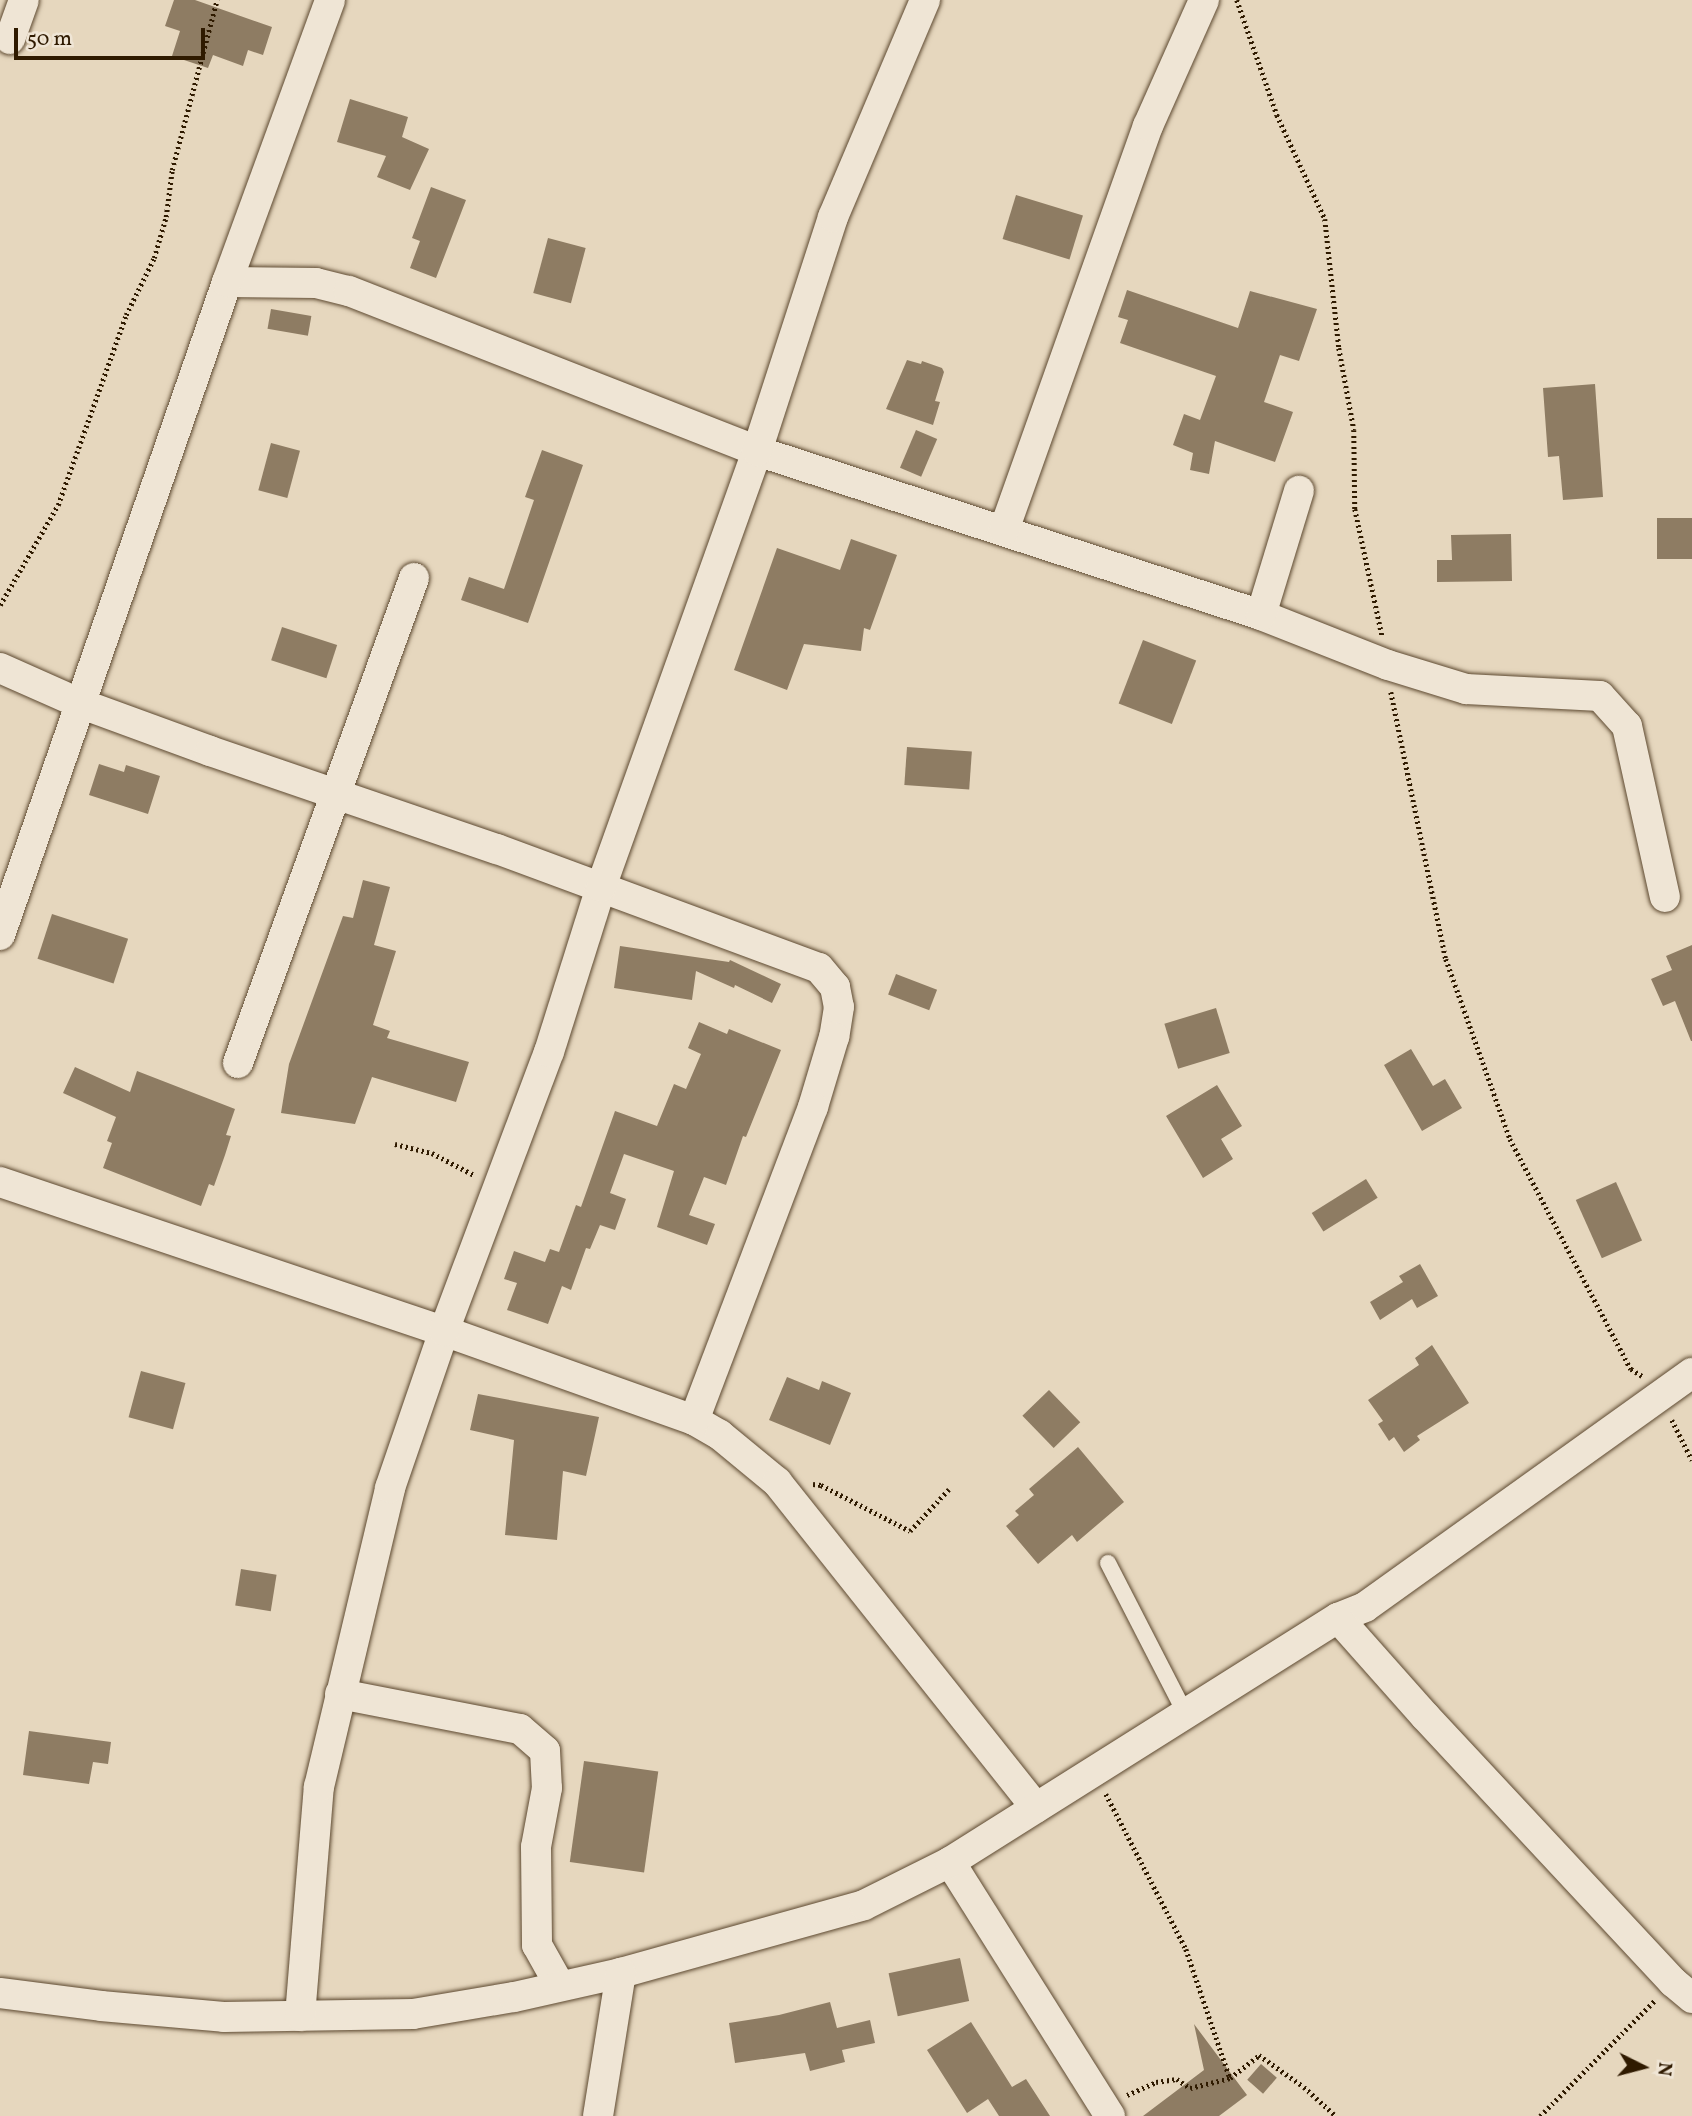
<!DOCTYPE html>
<style>
body{margin:0}
#map{position:relative;width:1692px;height:2116px;overflow:hidden;background:#e6d7be;font-family:Vollkorn,serif}
div>[style]{position:absolute}
.building>*{inset:0;background:#8e7c63;transform-origin:0 0}
.path>*{height:4.5px;margin-top:-2.25px;transform-origin:0;background:repeating-linear-gradient(90deg,#2f1a00 0 2px,transparent 0 5.5px)}
.roads{filter:drop-shadow(0 0 2px #5d4930) drop-shadow(0 0 2px #5d4930)}
.lane>*{height:16px;margin:-8px;padding:0 8px;transform-origin:8px;border-radius:8px;background:#efe5d5}
.street>*{height:30px;margin:-15px;padding:0 15px;transform-origin:15px;border-radius:15px;background:#efe5d5}
span{translate:-50% -50%;white-space:nowrap;text-align:center;line-height:1.15;-webkit-text-stroke:7px #efe5d5;paint-order:stroke}
.north{position:absolute;left:1608px;top:2032px;width:70px;height:70px;-webkit-text-stroke:5px #efe5d5;paint-order:stroke;rotate:96deg;font-size:19px;font-weight:700;line-height:28px;text-align:center;color:#2f1a00}
.north::after{content:'';display:block;margin:auto;width:24px;height:32px;background:#2f1a00;clip-path:polygon(50% 0,100% 100%,50% 72%,0 100%)}
.scale{position:absolute;left:14px;top:28px;width:191px;height:32px;box-sizing:border-box;border:4px solid #2f1a00;border-top:0;padding-left:9px;font-size:21px;line-height:24px;white-space:nowrap;color:#2f1a00;-webkit-text-stroke:5px #efe5d5;paint-order:stroke}
</style>
<div id="map">
<div class="building">
<i style="clip-path:polygon(174px 0,195px 0,272px 27px,263px 55px,248px 50px,243px 66px,213px 55px,208px 68px,172px 56px,180px 31px,165px 26px)"></i>
<i style="clip-path:polygon(350px 99px,408px 117px,402px 137px,429px 149px,410px 190px,377px 177px,386px 156px,337px 142px)"></i>
<i style="clip-path:polygon(431px 187px,466px 200px,436px 278px,410px 268px,420px 241px,412px 238px)"></i>
<i style="left:1016px;top:195px;width:70px;height:46px;rotate:17deg"></i>
<i style="left:548px;top:238px;width:39px;height:57px;rotate:15deg"></i>
<i style="clip-path:polygon(1127px 290px,1238px 328px,1250px 291px,1317px 309px,1299px 361px,1280px 355px,1264px 402px,1293px 412px,1275px 462px,1215px 441px,1209px 474px,1190px 470px,1193px 453px,1173px 445px,1184px 414px,1200px 420px,1216px 376px,1120px 343px,1128px 320px,1118px 317px)"></i>
<i style="left:271px;top:309px;width:41px;height:20px;rotate:10deg"></i>
<i style="clip-path:polygon(907px 360px,921px 364px,922px 361px,942px 368px,944px 372px,935px 401px,940px 402px,933px 425px,886px 409px)"></i>
<i style="clip-path:polygon(1595px 384px,1603px 497px,1563px 500px,1559px 456px,1548px 457px,1543px 388px)"></i>
<i style="left:916px;top:430px;width:23px;height:41px;rotate:23deg"></i>
<i style="left:271px;top:443px;width:30px;height:49px;rotate:15deg"></i>
<i style="clip-path:polygon(542px 450px,583px 465px,528px 623px,461px 600px,469px 577px,504px 589px,534px 500px,525px 497px)"></i>
<i style="left:1692px;top:518px;width:41px;height:35px;rotate:90deg"></i>
<i style="clip-path:polygon(1511px 534px,1512px 581px,1437px 582px,1437px 560px,1452px 560px,1451px 535px)"></i>
<i style="clip-path:polygon(851px 539px,897px 555px,870px 630px,864px 628px,861px 651px,804px 644px,787px 690px,734px 670px,777px 548px,840px 570px)"></i>
<i style="left:282px;top:627px;width:58px;height:35px;rotate:18deg"></i>
<i style="left:1143px;top:640px;width:57px;height:68px;rotate:21deg"></i>
<i style="left:907px;top:747px;width:65px;height:38px;rotate:4deg"></i>
<i style="clip-path:polygon(99px 764px,124px 772px,126px 765px,160px 776px,148px 814px,89px 795px)"></i>
<i style="clip-path:polygon(363px 880px,390px 887px,374px 945px,396px 951px,373px 1025px,390px 1031px,387px 1038px,469px 1062px,456px 1102px,372px 1077px,355px 1124px,281px 1113px,289px 1064px,343px 916px,353px 918px)"></i>
<i style="left:52px;top:914px;width:80px;height:47px;rotate:18deg"></i>
<i style="clip-path:polygon(1692px 945px,1692px 1041px,1691px 1041px,1675px 1001px,1663px 1006px,1651px 979px,1672px 970px,1666px 956px)"></i>
<i style="clip-path:polygon(620px 946px,729px 962px,730px 960px,781px 984px,772px 1003px,735px 985px,734px 988px,696px 971px,692px 1000px,614px 988px)"></i>
<i style="left:896px;top:974px;width:44px;height:22px;rotate:21deg"></i>
<i style="left:1216px;top:1008px;width:47px;height:54px;rotate:73deg"></i>
<i style="clip-path:polygon(699px 1022px,727px 1034px,729px 1029px,781px 1050px,746px 1137px,743px 1136px,726px 1185px,704px 1177px,689px 1215px,715px 1224px,707px 1245px,657px 1227px,674px 1171px,624px 1154px,610px 1193px,626px 1199px,615px 1230px,600px 1225px,590px 1249px,586px 1248px,571px 1290px,562px 1286px,548px 1324px,507px 1310px,517px 1283px,504px 1279px,514px 1251px,545px 1262px,550px 1249px,559px 1252px,576px 1205px,581px 1207px,615px 1111px,657px 1126px,674px 1084px,686px 1089px,701px 1054px,688px 1048px)"></i>
<i style="clip-path:polygon(1411px 1049px,1433px 1086px,1445px 1079px,1462px 1108px,1422px 1131px,1384px 1065px)"></i>
<i style="clip-path:polygon(75px 1067px,130px 1092px,137px 1071px,235px 1109px,226px 1135px,231px 1136px,225px 1155px,214px 1186px,209px 1184px,201px 1206px,103px 1168px,112px 1143px,107px 1141px,116px 1117px,63px 1093px)"></i>
<i style="clip-path:polygon(1217px 1085px,1242px 1126px,1221px 1139px,1233px 1159px,1203px 1178px,1166px 1116px)"></i>
<i style="left:1366px;top:1179px;width:22px;height:64px;rotate:58deg"></i>
<i style="left:1616px;top:1182px;width:64px;height:44px;rotate:66deg"></i>
<i style="clip-path:polygon(1420px 1264px,1438px 1296px,1417px 1308px,1412px 1299px,1380px 1320px,1370px 1302px,1403px 1282px,1399px 1276px)"></i>
<i style="clip-path:polygon(1432px 1345px,1469px 1403px,1417px 1436px,1420px 1440px,1404px 1452px,1394px 1437px,1389px 1441px,1378px 1424px,1383px 1421px,1368px 1400px,1419px 1365px,1415px 1358px)"></i>
<i style="left:141px;top:1371px;width:46px;height:48px;rotate:15deg"></i>
<i style="clip-path:polygon(787px 1377px,819px 1390px,822px 1381px,851px 1393px,830px 1445px,769px 1420px)"></i>
<i style="left:1049px;top:1390px;width:45px;height:37px;rotate:46deg"></i>
<i style="clip-path:polygon(478px 1394px,599px 1417px,586px 1476px,563px 1471px,557px 1540px,505px 1535px,514px 1440px,470px 1430px)"></i>
<i style="clip-path:polygon(1078px 1447px,1124px 1502px,1077px 1542px,1072px 1535px,1038px 1564px,1006px 1526px,1019px 1515px,1015px 1511px,1034px 1495px,1029px 1489px)"></i>
<i style="left:241px;top:1569px;width:36px;height:37px;rotate:9deg"></i>
<i style="clip-path:polygon(29px 1731px,111px 1742px,108px 1764px,93px 1762px,89px 1784px,23px 1775px)"></i>
<i style="left:584px;top:1761px;width:75px;height:102px;rotate:8deg"></i>
<i style="left:960px;top:1958px;width:44px;height:73px;rotate:78deg"></i>
<i style="clip-path:polygon(830px 2002px,837px 2028px,870px 2020px,875px 2043px,842px 2050px,845px 2062px,810px 2071px,805px 2053px,735px 2063px,729px 2023px,779px 2015px)"></i>
<i style="clip-path:polygon(971px 2022px,1012px 2087px,1026px 2079px,1050px 2116px,999px 2116px,988px 2099px,967px 2113px,927px 2050px)"></i>
<i style="clip-path:polygon(1194px 2024px,1247px 2095px,1219px 2116px,1143px 2116px,1204px 2070px)"></i>
<i style="left:1261px;top:2064px;width:21px;height:21px;rotate:41deg"></i>
</div>
<div class="path">
<i style="left:1237px;top:0;width:122px;rotate:70.8deg"></i>
<i style="left:1277px;top:115px;width:115px;rotate:65.2deg"></i>
<i style="left:1325px;top:219px;width:130px;rotate:83.8deg"></i>
<i style="left:1339px;top:348px;width:83px;rotate:79.6deg"></i>
<i style="left:1354px;top:430px;width:79px;rotate:89.3deg"></i>
<i style="left:1355px;top:509px;width:129px;rotate:77.9deg"></i>
<i style="left:0;top:605px;width:116px;rotate:-59.9deg"></i>
<i style="left:58px;top:505px;width:202px;rotate:-70.3deg"></i>
<i style="left:126px;top:315px;width:64px;rotate:-63.8deg"></i>
<i style="left:154px;top:258px;width:43px;rotate:-73.7deg"></i>
<i style="left:166px;top:217px;width:47px;rotate:-82.7deg"></i>
<i style="left:172px;top:170px;width:176px;rotate:-75.2deg"></i>
<i style="left:1391px;top:692px;width:273px;rotate:78.4deg"></i>
<i style="left:1446px;top:959px;width:191px;rotate:70.4deg"></i>
<i style="left:1510px;top:1139px;width:260px;rotate:62.3deg"></i>
<i style="left:1631px;top:1369px;width:13px;rotate:32deg"></i>
<i style="left:395px;top:1144px;width:38px;rotate:14deg"></i>
<i style="left:432px;top:1153px;width:47px;rotate:27.6deg"></i>
<i style="left:1672px;top:1420px;width:45px;rotate:63.4deg"></i>
<i style="left:813px;top:1484px;width:8px;rotate:7deg"></i>
<i style="left:821px;top:1485px;width:100px;rotate:27.3deg"></i>
<i style="left:910px;top:1531px;width:57px;rotate:-47.1deg"></i>
<i style="left:1106px;top:1794px;width:174px;rotate:62.7deg"></i>
<i style="left:1186px;top:1949px;width:136px;rotate:71.2deg"></i>
<i style="left:1127px;top:2095px;width:32px;rotate:-24deg"></i>
<i style="left:1156px;top:2082px;width:21px;rotate:-8deg"></i>
<i style="left:1177px;top:2079px;width:16px;rotate:35deg"></i>
<i style="left:1190px;top:2088px;width:41px;rotate:-14deg"></i>
<i style="left:1230px;top:2078px;width:37px;rotate:-38deg"></i>
<i style="left:1259px;top:2055px;width:55px;rotate:35.4deg"></i>
<i style="left:1304px;top:2087px;width:43px;rotate:42.2deg"></i>
<i style="left:1540px;top:2116px;width:163px;rotate:-45.2deg"></i>
</div>
<div class="roads">
<div class="lane">
<i style="left:1108px;top:1563px;width:171px;rotate:62.8deg"></i>
</div>
<div class="street">
<i style="left:10px;top:39px;width:41px;rotate:-70.3deg"></i>
<i style="left:227px;top:282px;width:89px;rotate:0.6deg"></i>
<i style="left:316px;top:283px;width:34px;rotate:14deg"></i>
<i style="left:349px;top:291px;width:438px;rotate:21.4deg"></i>
<i style="left:757px;top:451px;width:530px;rotate:18.02deg"></i>
<i style="left:1261px;top:615px;width:136px;rotate:21.5deg"></i>
<i style="left:1388px;top:665px;width:82px;rotate:17.1deg"></i>
<i style="left:1466px;top:689px;width:134px;rotate:3deg"></i>
<i style="left:1600px;top:696px;width:40px;rotate:48deg"></i>
<i style="left:1627px;top:726px;width:175px;rotate:77.5deg"></i>
<i style="left:1004px;top:530px;width:429px;rotate:-70.4deg"></i>
<i style="left:1148px;top:126px;width:138px;rotate:-66deg"></i>
<i style="left:1261px;top:615px;width:130px;rotate:-73deg"></i>
<i style="left:0;top:668px;width:86px;rotate:23.9deg"></i>
<i style="left:79px;top:703px;width:140px;rotate:20.1deg"></i>
<i style="left:210px;top:751px;width:303px;rotate:18.9deg"></i>
<i style="left:497px;top:849px;width:343px;rotate:20.3deg"></i>
<i style="left:819px;top:968px;width:25px;rotate:50deg"></i>
<i style="left:835px;top:987px;width:20px;rotate:79deg"></i>
<i style="left:839px;top:1007px;width:30px;rotate:99deg"></i>
<i style="left:834px;top:1037px;width:73px;rotate:106.7deg"></i>
<i style="left:813px;top:1107px;width:335px;rotate:110.8deg"></i>
<i style="left:0;top:935px;width:691px;rotate:-70.83deg"></i>
<i style="left:227px;top:282px;width:300px;rotate:-69.9deg"></i>
<i style="left:238px;top:1063px;width:516px;rotate:-70.05deg"></i>
<i style="left:0;top:1182px;width:468px;rotate:18.6deg"></i>
<i style="left:444px;top:1331px;width:265px;rotate:19.6deg"></i>
<i style="left:694px;top:1420px;width:30px;rotate:30deg"></i>
<i style="left:720px;top:1435px;width:74px;rotate:39.5deg"></i>
<i style="left:777px;top:1482px;width:416px;rotate:51.5deg"></i>
<i style="left:1338px;top:1618px;width:131px;rotate:48.4deg"></i>
<i style="left:1425px;top:1716px;width:364px;rotate:47deg"></i>
<i style="left:1673px;top:1982px;width:25px;rotate:40deg"></i>
<i style="left:340px;top:1694px;width:183px;rotate:11deg"></i>
<i style="left:520px;top:1729px;width:33px;rotate:41deg"></i>
<i style="left:545px;top:1751px;width:37px;rotate:87deg"></i>
<i style="left:547px;top:1788px;width:60px;rotate:100.6deg"></i>
<i style="left:536px;top:1847px;width:98px;rotate:89.4deg"></i>
<i style="left:537px;top:1945px;width:47px;rotate:60.7deg"></i>
<i style="left:950px;top:1862px;width:300px;rotate:57.8deg"></i>
<i style="left:0;top:1993px;width:102px;rotate:7.3deg"></i>
<i style="left:101px;top:2006px;width:123px;rotate:5.1deg"></i>
<i style="left:224px;top:2017px;width:189px;rotate:-0.9deg"></i>
<i style="left:413px;top:2014px;width:102px;rotate:-9.6deg"></i>
<i style="left:514px;top:1997px;width:110px;rotate:-12.6deg"></i>
<i style="left:621px;top:1973px;width:252px;rotate:-15.6deg"></i>
<i style="left:864px;top:1905px;width:96px;rotate:-26.6deg"></i>
<i style="left:950px;top:1862px;width:458px;rotate:-32.2deg"></i>
<i style="left:1338px;top:1618px;width:29px;rotate:-22deg"></i>
<i style="left:1365px;top:1607px;width:402px;rotate:-35.6deg"></i>
<i style="left:300px;top:2016px;width:230px;rotate:-85.3deg"></i>
<i style="left:319px;top:1787px;width:307px;rotate:-76.6deg"></i>
<i style="left:390px;top:1488px;width:166px;rotate:-71deg"></i>
<i style="left:444px;top:1331px;width:298px;rotate:-69.4deg"></i>
<i style="left:549px;top:1052px;width:173px;rotate:-72.5deg"></i>
<i style="left:601px;top:887px;width:463px;rotate:-70.3deg"></i>
<i style="left:757px;top:451px;width:246px;rotate:-72deg"></i>
<i style="left:833px;top:217px;width:236px;rotate:-67deg"></i>
<i style="left:598px;top:2116px;width:145px;rotate:-80.9deg"></i>
</div>
</div>
<div class="north">N</div>
<div class="scale">50 m</div>
</div>
